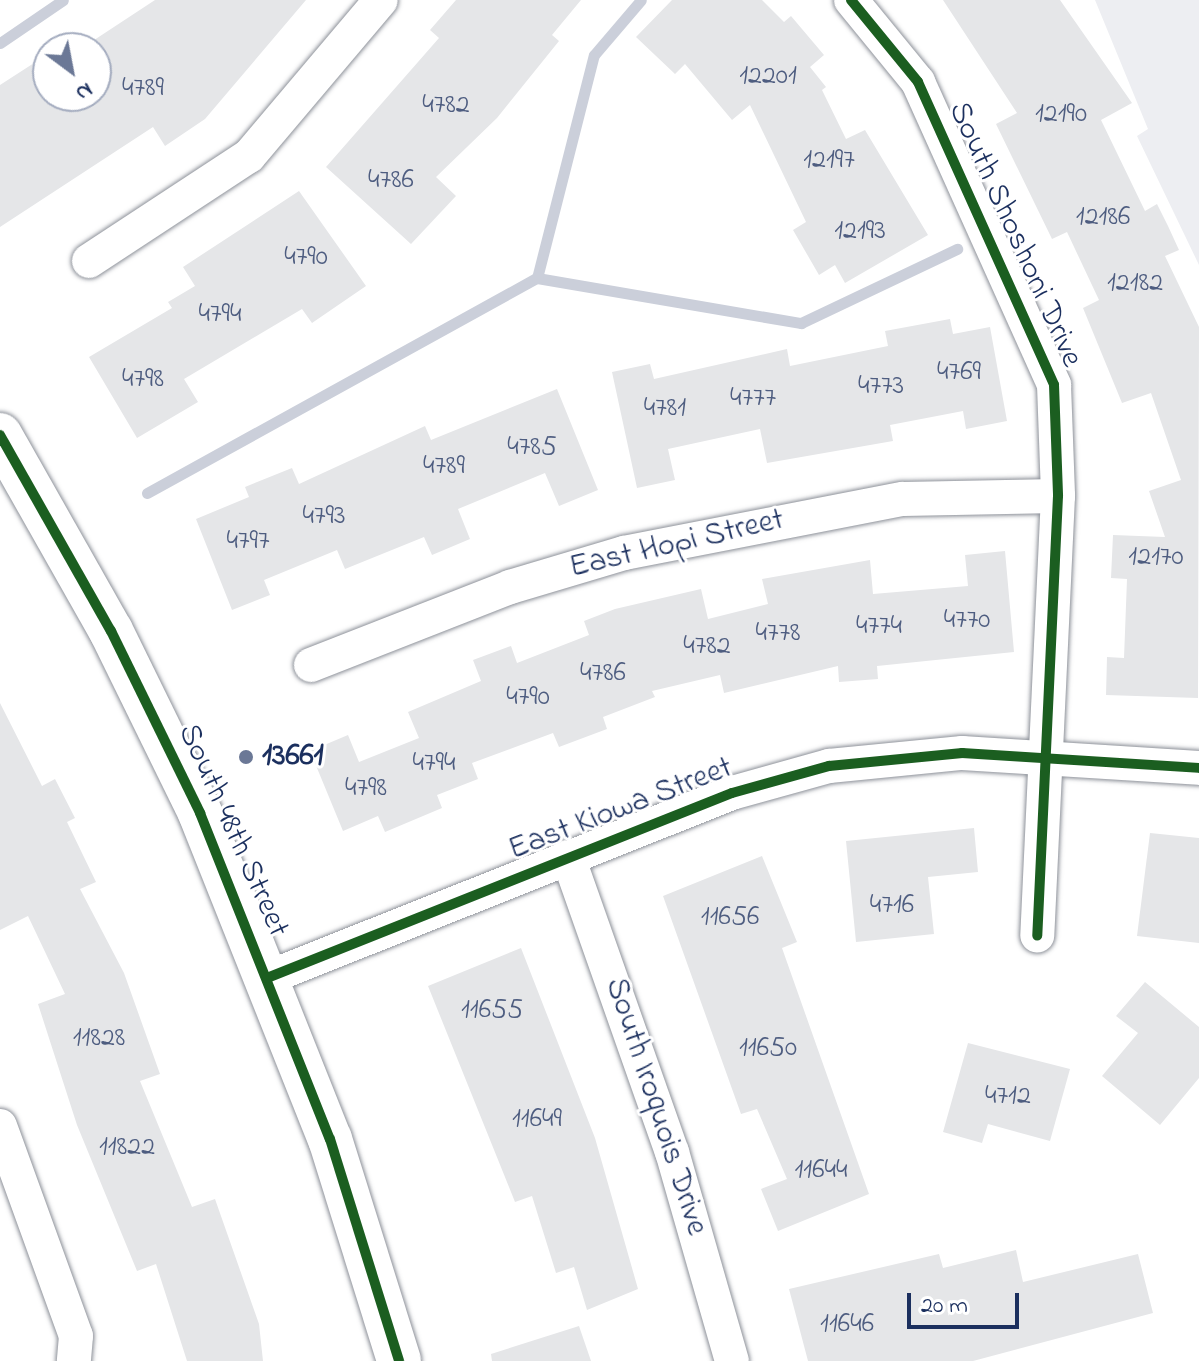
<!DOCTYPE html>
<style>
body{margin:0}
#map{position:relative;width:1199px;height:1361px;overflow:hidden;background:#fff;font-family:"Indie Flower",sans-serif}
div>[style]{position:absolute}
.green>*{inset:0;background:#edeef2}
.stream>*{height:11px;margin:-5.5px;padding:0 5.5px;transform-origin:5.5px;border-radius:5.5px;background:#cbcfda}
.building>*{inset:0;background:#e5e6e8}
.roads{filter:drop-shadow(0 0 2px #8e929a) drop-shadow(0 0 2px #8e929a)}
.street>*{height:34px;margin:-17px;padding:0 17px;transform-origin:17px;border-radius:17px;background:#fff}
.secondary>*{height:44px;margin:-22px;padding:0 22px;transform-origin:22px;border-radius:22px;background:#fff}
.cycleway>*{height:10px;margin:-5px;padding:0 5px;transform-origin:5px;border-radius:5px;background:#1b5e20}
.dots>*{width:22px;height:22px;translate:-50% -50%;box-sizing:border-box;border:4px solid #fff;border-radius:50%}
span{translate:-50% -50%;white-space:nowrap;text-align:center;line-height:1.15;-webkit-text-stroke:6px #fff;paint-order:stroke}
.number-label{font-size:28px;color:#4e5d80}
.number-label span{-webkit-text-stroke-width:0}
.street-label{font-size:32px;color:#1b2f5e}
.poi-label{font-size:32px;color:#1b2f5e;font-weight:700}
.left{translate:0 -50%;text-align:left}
.north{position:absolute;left:32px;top:32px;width:80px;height:80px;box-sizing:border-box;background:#fff;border:2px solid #a4acbf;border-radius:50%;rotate:148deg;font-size:22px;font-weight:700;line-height:32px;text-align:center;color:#1b2f5e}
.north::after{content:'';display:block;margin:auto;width:28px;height:36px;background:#6b7896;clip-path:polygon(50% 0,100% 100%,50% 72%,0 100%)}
.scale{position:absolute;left:907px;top:1293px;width:112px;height:36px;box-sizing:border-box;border:4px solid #1b2f5e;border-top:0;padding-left:10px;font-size:24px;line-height:28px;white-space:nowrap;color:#1b2f5e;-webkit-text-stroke:6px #fff;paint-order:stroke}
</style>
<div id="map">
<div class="green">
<i style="clip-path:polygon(1095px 0,1199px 0,1199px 265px,1137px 136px,1148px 129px)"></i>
</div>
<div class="stream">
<i style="left:0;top:43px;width:76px;rotate:-34.3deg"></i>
<i style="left:537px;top:278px;width:268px;rotate:9.7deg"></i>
<i style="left:801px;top:323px;width:173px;rotate:-25.4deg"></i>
<i style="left:147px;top:493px;width:445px;rotate:-28.9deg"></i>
<i style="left:537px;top:278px;width:230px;rotate:-75.7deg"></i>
<i style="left:594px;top:55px;width:72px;rotate:-49.5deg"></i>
</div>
<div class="building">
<i style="clip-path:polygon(155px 0,306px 0,205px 119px,165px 146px,153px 127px,0 227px,0 85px,48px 54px,48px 96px,96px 96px,96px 48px,82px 48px)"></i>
<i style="clip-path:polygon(456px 0,581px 0,552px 35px,559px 41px,497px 118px,436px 177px,456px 196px,411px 244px,326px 167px,439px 38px,430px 30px)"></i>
<i style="clip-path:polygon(672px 0,762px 0,784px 22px,791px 16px,824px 55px,810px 67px,826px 87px,822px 90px,846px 139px,865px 130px,928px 235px,845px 283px,835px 265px,819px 275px,793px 230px,806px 222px,750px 105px,732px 120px,685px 64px,675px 74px,636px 37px)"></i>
<i style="clip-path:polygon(943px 0,1060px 0,1132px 103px,1101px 120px,1145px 211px,1157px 204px,1168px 226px,1179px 250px,1165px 256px,1199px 327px,1198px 698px,1106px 695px,1107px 657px,1124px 658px,1127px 579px,1111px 578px,1113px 535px,1165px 537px,1149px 491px,1181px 480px,1151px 393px,1122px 403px,1083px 308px,1099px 300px,1067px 232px,1052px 239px,996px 124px,1017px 113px)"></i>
<i style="clip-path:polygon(299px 191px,366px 286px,312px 323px,302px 309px,184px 379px,198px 402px,137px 438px,89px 357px,172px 308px,168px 302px,195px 286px,183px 267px)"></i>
<i style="clip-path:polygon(950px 319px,953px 334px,990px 327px,1007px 421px,966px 429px,963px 411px,890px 425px,893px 441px,767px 463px,760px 429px,668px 449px,675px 480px,637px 488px,612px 372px,650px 364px,654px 379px,787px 349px,790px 366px,888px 346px,885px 331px)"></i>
<i style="clip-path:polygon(557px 389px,598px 490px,559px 506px,545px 473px,458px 509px,470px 539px,432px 555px,424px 537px,345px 569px,337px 550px,264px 580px,270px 595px,232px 610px,196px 519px,249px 497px,245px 487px,292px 468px,299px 484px,425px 426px,431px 440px)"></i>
<i style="clip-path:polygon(1005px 551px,1014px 652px,877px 666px,878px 679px,839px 682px,838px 666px,724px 693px,720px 675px,652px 691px,655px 697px,603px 717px,607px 729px,559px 747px,553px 733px,472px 763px,478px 779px,437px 795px,442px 808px,385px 832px,378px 816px,343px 831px,310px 751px,348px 735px,359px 762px,419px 738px,408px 712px,481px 681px,473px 660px,511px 646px,517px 663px,589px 635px,584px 621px,615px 609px,701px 589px,708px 619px,768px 604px,762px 579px,870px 560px,873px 594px,968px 586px,965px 555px)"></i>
<i style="clip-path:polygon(0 703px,42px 786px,55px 779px,75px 818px,67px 822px,96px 882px,80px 889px,124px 973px,160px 1074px,140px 1081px,192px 1207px,215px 1199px,259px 1324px,263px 1361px,187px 1361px,156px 1264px,137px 1271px,77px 1125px,38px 1004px,65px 994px,28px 916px,0 930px)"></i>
<i style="clip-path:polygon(974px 828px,978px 872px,928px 877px,934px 934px,856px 942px,846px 841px)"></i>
<i style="clip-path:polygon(1150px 833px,1199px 838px,1199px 943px,1137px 936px)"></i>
<i style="clip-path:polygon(762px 856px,797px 942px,782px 948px,869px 1194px,778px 1231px,761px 1189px,787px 1179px,757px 1109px,741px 1114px,663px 896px)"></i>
<i style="clip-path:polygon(521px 948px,595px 1138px,638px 1289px,587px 1310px,574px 1267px,556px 1273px,532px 1196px,515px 1202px,428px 986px)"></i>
<i style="clip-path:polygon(1145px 982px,1199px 1027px,1199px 1078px,1160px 1125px,1102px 1076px,1138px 1033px,1116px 1016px)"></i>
<i style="clip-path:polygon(968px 1043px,1070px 1069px,1050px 1141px,988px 1124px,982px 1143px,943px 1132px)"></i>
<i style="clip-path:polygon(1016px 1250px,1023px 1282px,1138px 1254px,1153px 1313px,973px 1361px,808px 1361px,789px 1289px,939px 1254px,943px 1268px)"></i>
<i style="clip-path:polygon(579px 1326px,591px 1361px,492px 1361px,491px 1354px)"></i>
</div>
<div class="roads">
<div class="street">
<i style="left:851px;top:0;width:106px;rotate:50.7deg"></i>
<i style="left:918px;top:82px;width:332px;rotate:65.8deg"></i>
<i style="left:1054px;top:385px;width:111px;rotate:87.9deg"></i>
<i style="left:1058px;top:496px;width:440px;rotate:92.7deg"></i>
<i style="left:89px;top:261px;width:191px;rotate:-33.3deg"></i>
<i style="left:249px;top:156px;width:204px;rotate:-49.8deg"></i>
<i style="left:311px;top:665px;width:214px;rotate:-21.4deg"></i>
<i style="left:510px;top:587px;width:119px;rotate:-16.6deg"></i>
<i style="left:624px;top:553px;width:284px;rotate:-11deg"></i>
<i style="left:903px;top:499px;width:155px;rotate:-1.1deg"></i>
<i style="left:568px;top:857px;width:313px;rotate:70.6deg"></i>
<i style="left:672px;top:1152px;width:217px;rotate:74deg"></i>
<i style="left:267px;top:978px;width:500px;rotate:-21.7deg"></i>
<i style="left:732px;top:793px;width:101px;rotate:-15.6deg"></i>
<i style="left:829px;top:766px;width:134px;rotate:-5.6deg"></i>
<i style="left:962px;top:753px;width:237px;rotate:3.6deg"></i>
<i style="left:0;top:1126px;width:223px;rotate:70.1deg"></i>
<i style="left:76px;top:1336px;width:25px;rotate:95deg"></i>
</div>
<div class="secondary">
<i style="left:0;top:435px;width:225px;rotate:60.5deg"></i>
<i style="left:111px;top:631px;width:203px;rotate:63.9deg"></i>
<i style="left:200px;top:813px;width:351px;rotate:68.3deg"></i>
<i style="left:330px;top:1139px;width:232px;rotate:72.7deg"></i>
</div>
</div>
<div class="cycleway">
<i style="left:851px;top:0;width:106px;rotate:50.7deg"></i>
<i style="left:918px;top:82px;width:332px;rotate:65.8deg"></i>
<i style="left:1054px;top:385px;width:111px;rotate:87.9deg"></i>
<i style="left:1058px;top:496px;width:440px;rotate:92.7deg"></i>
<i style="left:0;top:435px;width:225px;rotate:60.5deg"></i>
<i style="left:111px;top:631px;width:203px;rotate:63.9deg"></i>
<i style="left:200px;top:813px;width:351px;rotate:68.3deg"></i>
<i style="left:330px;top:1139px;width:232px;rotate:72.7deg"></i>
<i style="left:267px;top:978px;width:500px;rotate:-21.7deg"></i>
<i style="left:732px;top:793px;width:101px;rotate:-15.6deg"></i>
<i style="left:829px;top:766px;width:134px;rotate:-5.6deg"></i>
<i style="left:962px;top:753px;width:237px;rotate:3.6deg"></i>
</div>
<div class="dots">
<i style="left:246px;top:757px;background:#6b7896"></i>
</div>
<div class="number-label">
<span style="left:768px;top:77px">12201</span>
<span style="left:143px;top:89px">4789</span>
<span style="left:446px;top:106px">4782</span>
<span style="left:1061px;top:115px">12190</span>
<span style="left:829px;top:161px">12197</span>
<span style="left:391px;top:181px">4786</span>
<span style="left:1103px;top:218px">12186</span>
<span style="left:860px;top:232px">12193</span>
<span style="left:306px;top:258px">4790</span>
<span style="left:1135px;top:284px">12182</span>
<span style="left:220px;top:315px">4794</span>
<span style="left:959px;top:373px">4769</span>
<span style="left:143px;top:380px">4798</span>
<span style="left:881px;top:387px">4773</span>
<span style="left:753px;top:399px">4777</span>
<span style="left:665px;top:409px">4781</span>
<span style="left:532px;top:448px">4785</span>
<span style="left:444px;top:467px">4789</span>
<span style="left:324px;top:517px">4793</span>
<span style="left:248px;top:542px">4797</span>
<span style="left:1156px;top:558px">12170</span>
<span style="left:967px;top:621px">4770</span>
<span style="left:879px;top:627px">4774</span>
<span style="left:778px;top:634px">4778</span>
<span style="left:707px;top:647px">4782</span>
<span style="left:603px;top:674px">4786</span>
<span style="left:528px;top:698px">4790</span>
<span style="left:434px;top:764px">4794</span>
<span style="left:366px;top:789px">4798</span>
<span style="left:892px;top:906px">4716</span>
<span style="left:730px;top:918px">11656</span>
<span style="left:492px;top:1011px">11655</span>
<span style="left:99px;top:1039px">11828</span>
<span style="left:768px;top:1049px">11650</span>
<span style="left:1008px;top:1097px">4712</span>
<span style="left:537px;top:1120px">11649</span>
<span style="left:127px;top:1148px">11822</span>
<span style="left:821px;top:1171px">11644</span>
<span style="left:847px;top:1325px">11646</span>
</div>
<div class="street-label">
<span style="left:1014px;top:235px;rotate:66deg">South Shoshoni Drive</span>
<span style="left:677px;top:545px;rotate:-13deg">East Hopi Street</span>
<span style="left:621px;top:810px;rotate:-21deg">East Kiowa Street</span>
<span style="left:232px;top:831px;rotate:66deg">South 48th Street</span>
<span style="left:655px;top:1107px;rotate:72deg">South Iroquois Drive</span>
</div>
<div class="poi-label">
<span class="left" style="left:262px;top:757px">13661</span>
</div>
<div class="north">N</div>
<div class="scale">20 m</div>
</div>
